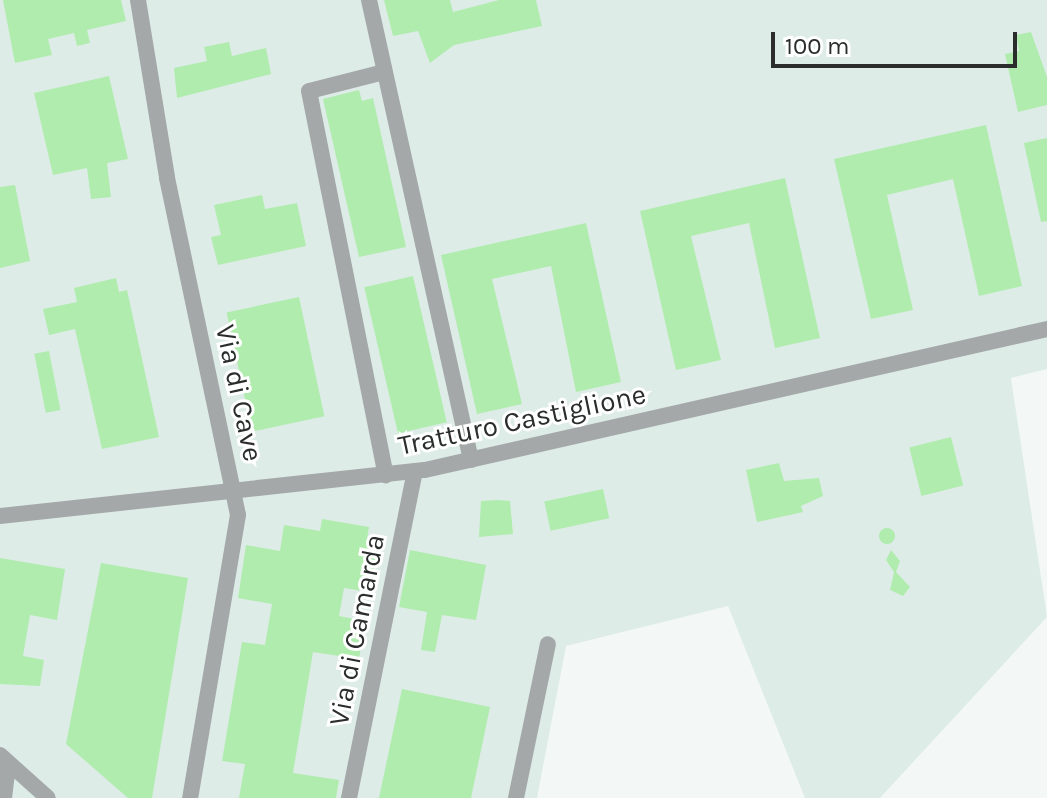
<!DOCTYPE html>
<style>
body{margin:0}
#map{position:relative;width:1047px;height:798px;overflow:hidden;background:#f3f8f6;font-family:Karla,sans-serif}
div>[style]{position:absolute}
.built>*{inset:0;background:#deece8}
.building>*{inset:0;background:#afecad;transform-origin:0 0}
.round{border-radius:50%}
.minor>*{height:16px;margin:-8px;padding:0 8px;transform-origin:8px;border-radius:8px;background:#a5a8a8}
span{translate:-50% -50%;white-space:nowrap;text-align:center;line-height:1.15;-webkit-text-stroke:6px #fff;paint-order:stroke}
.street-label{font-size:28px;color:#2b2d2d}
.scale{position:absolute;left:771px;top:32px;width:246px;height:36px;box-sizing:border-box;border:4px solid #2b2d2d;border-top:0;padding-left:10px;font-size:24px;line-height:28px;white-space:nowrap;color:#2b2d2d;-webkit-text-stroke:6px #fff;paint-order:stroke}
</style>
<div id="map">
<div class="built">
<i style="clip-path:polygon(0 0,1047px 0,1047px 369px,1011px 378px,1047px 617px,880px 798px,805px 798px,728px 606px,566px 646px,537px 798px,0 798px)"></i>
</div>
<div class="building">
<i style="clip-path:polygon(3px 0,121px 0,126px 21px,87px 30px,90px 43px,77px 46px,74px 33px,48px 39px,52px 55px,15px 63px)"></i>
<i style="clip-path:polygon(384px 0,450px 0,453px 12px,499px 0,536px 0,542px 26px,454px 45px,430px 63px,418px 31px,393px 36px)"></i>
<i style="clip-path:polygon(1031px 32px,1047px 77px,1047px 105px,1018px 112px,1005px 54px,1019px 51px,1016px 35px)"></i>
<i style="clip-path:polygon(229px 42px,232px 56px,266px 48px,271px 74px,177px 98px,174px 68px,207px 61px,204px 47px)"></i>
<i style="clip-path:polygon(109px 76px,128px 159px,107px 163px,111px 197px,91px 199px,87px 168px,53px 175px,34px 93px)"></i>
<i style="clip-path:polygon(359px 90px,362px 101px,373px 98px,406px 247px,359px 257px,323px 99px)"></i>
<i style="clip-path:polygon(986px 125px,1022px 286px,979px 296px,953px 179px,887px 195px,913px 310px,871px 319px,834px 159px)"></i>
<i style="clip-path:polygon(1047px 138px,1047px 221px,1041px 222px,1024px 143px)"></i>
<i style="clip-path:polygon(785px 178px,820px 338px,775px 348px,749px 223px,691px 236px,721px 360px,676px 370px,640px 211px)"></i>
<i style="clip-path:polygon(15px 185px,30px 261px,0 268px,0 187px)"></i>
<i style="clip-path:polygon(262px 195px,265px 209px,297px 203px,306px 246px,218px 265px,211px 237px,221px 235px,214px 205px)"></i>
<i style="clip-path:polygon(586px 223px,621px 382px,576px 392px,551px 266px,492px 279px,522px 404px,477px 414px,441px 255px)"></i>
<i style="left:413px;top:276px;width:150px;height:50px;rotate:77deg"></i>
<i style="clip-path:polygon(116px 278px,119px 292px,127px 290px,159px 437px,102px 449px,75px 329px,49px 335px,43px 309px,77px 302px,74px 288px)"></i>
<i style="left:299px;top:297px;width:122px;height:74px;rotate:78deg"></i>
<i style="left:49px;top:351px;width:60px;height:15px;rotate:79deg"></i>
<i style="left:951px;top:437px;width:50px;height:43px;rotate:76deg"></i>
<i style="clip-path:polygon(779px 463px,784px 481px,819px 478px,823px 496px,801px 506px,803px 512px,757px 522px,746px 470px)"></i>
<i style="left:603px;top:489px;width:30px;height:60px;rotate:78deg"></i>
<i style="clip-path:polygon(498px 500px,510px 501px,513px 534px,479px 537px,481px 501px)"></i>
<i style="clip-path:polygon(322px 519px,369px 527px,367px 539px,378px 541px,369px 592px,344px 588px,339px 616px,365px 621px,359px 659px,313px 652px,293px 773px,339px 780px,336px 798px,239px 798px,245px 764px,222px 761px,242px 642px,265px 645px,272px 604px,238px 598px,246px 545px,280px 551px,284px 525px,320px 531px)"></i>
<i class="round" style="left:879px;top:528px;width:16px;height:16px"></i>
<i style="clip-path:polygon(410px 550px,486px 565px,476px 620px,442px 615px,435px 652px,421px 650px,427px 612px,399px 607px)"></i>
<i style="clip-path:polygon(891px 550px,900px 561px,896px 572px,910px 587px,903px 596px,890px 590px,894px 572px,886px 560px)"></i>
<i style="clip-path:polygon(0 558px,65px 569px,57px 620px,30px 615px,23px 656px,44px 660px,40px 686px,0 684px)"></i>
<i style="clip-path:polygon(101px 563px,188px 578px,152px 798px,128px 798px,66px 744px)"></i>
<i style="clip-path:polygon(402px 689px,490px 707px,471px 798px,379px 798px)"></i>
</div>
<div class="minor">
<i style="left:138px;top:0;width:180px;rotate:80.7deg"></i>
<i style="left:167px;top:178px;width:344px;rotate:78.1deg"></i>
<i style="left:238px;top:515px;width:287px;rotate:99.6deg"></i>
<i style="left:369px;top:0;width:471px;rotate:77.5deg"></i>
<i style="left:384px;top:72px;width:77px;rotate:165.8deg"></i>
<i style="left:309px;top:91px;width:392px;rotate:78.7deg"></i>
<i style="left:0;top:516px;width:427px;rotate:-6.2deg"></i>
<i style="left:425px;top:470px;width:638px;rotate:-12.77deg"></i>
<i style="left:0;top:755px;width:64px;rotate:41.9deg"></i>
<i style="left:4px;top:798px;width:35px;rotate:-83deg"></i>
<i style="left:349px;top:798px;width:333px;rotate:-78.6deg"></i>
<i style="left:516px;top:798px;width:157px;rotate:-78.3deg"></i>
</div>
<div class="street-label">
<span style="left:239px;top:393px;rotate:78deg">Via di Cave</span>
<span style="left:522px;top:420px;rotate:-12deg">Tratturo Castiglione</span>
<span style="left:357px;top:630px;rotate:-79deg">Via di Camarda</span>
</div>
<div class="scale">100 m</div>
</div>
